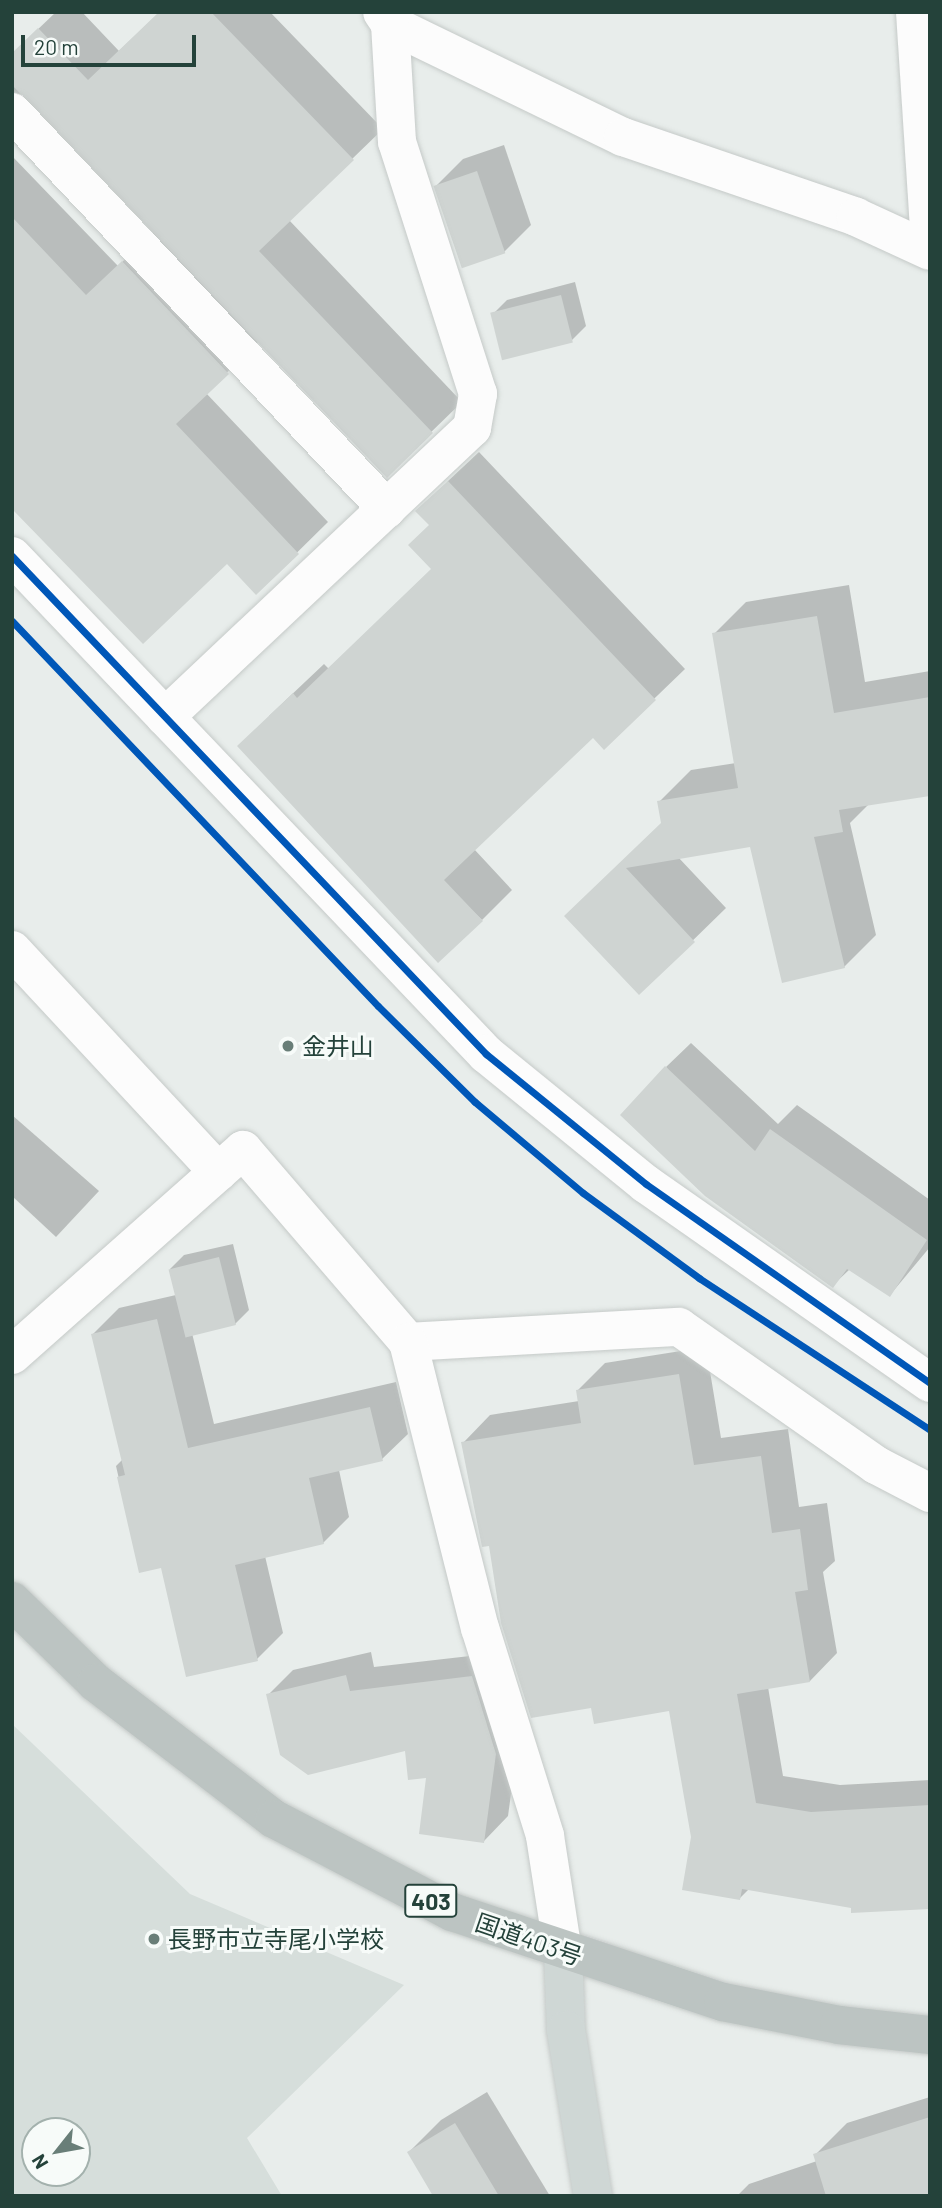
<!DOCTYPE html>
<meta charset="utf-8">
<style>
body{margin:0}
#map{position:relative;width:942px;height:2208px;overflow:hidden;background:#e8edeb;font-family:Barlow,"Noto Sans JP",sans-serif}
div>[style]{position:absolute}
.built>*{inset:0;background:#d6dedb}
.shadow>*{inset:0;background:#0003}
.building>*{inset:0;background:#cfd4d2;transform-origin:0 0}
.roads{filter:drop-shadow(0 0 2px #c5cac8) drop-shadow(0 0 2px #c5cac8)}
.minor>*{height:38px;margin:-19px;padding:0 19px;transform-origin:19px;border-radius:19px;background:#fcfcfc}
.major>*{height:38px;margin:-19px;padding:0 19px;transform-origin:19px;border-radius:19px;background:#cfd7d5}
.highway>*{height:38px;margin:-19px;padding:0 19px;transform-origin:19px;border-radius:19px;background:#bcc4c2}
.cycleway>*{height:7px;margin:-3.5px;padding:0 3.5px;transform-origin:3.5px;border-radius:3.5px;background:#0057b8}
.dots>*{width:19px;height:19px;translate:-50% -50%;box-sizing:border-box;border:4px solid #f7fbf9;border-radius:50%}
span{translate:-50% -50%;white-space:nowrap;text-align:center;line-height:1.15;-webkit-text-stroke:6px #f7fbf9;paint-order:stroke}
.shield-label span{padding:2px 5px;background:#f7fbf9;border:2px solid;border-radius:5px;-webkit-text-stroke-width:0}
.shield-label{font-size:23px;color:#24423a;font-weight:700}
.poi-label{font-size:24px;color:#24423a}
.left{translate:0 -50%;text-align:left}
.street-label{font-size:24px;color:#24423a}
.frame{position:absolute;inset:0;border:14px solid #24423a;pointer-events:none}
.north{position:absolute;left:21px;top:2117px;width:70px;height:70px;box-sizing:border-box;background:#f7fbf9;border:2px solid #a3b1ad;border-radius:50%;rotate:239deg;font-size:19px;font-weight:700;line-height:28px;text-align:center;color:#24423a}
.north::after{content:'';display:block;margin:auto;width:24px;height:32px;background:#697e78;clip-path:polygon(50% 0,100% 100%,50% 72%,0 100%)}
.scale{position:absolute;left:21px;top:35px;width:175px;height:32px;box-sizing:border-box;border:4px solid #24423a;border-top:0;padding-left:9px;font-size:21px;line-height:24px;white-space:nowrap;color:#24423a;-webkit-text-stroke:5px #f7fbf9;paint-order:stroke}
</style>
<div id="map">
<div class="built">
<i style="clip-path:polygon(evenodd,12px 1724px,190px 1894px,404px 1985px,247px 2138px,282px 2196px,12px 2196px,12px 1724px,35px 2131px,77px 2131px,77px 2173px,35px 2173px,35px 2131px)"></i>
</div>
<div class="shadow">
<i style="clip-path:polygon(56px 12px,82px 12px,119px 51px,160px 12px,270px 12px,383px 129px,289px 220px,462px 402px,387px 475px,260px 340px,206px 393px,328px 522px,257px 592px,227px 562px,12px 506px,12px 156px,118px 266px,156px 230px,30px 96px,12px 114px,12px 54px)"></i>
<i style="clip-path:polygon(504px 145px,531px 225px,504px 252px,436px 186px,463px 159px)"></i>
<i style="clip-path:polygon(575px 282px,586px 326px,572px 340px,493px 314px,507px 300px)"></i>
<i style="clip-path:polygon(479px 452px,685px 669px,604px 747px,593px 736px,474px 849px,512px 890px,482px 920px,269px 716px,324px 664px,329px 669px,433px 568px,431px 525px,448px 481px)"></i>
<i style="clip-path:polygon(849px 585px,865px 682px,930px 671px,930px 794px,869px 804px,850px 823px,876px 935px,844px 967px,751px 845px,678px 857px,726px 908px,639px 993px,566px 916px,663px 822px,659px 802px,691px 770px,736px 763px,714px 634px,746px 602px)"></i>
<i style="clip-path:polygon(691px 1043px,778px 1124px,797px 1105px,930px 1200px,930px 1247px,890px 1295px,850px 1269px,833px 1285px,666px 1067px)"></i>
<i style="clip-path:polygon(12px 1115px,99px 1191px,56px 1237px,12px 1196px)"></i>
<i style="clip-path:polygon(233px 1244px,249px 1310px,235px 1324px,192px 1333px,214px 1424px,396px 1382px,408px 1434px,382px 1459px,339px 1470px,349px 1517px,323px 1543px,265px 1556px,283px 1633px,257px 1659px,162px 1566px,140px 1571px,116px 1466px,123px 1459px,93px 1334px,119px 1308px,176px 1295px,170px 1269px,184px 1255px)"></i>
<i style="clip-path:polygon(706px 1347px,721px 1438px,788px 1429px,799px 1507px,827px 1503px,835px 1561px,823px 1572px,837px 1653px,810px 1681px,768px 1687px,783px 1776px,840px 1785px,930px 1780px,930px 1907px,852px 1907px,749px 1889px,740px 1898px,693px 1837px,671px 1709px,593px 1706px,490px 1544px,463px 1443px,490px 1415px,579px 1401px,578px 1390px,605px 1363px)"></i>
<i style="clip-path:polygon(371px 1652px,374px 1667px,496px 1653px,520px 1728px,508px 1816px,484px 1841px,407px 1749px,268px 1695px,293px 1670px)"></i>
<i style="clip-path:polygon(487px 2092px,550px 2196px,435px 2196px,409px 2152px,441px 2120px)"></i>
<i style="clip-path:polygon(930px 2097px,930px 2196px,737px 2196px,749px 2184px,817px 2161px,815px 2155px,847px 2123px)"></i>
</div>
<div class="building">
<i style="clip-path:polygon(159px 12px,211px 12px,354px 160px,259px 251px,433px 433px,387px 478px,12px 85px,12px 53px,38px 28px,88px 80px)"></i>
<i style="left:477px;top:171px;width:87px;height:46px;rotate:71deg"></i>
<i style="clip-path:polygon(12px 217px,86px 295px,122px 261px,229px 374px,176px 424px,299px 554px,256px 595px,227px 564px,143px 644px,12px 509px)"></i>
<i style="left:561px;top:295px;width:49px;height:73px;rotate:76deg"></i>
<i style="clip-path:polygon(448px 481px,656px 700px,604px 750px,593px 738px,444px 880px,483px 921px,438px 963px,237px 746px,293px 693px,297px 698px,431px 569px,408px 545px,429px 525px,415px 511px)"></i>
<i style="clip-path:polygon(817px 616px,834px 713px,930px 697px,930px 796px,839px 810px,843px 832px,814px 837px,845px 968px,782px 983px,750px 847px,626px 868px,695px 942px,639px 995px,564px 916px,661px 823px,657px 801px,738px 788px,712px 633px)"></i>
<i style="clip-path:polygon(665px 1066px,755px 1151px,770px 1129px,927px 1240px,890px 1297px,847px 1269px,833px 1288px,705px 1196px,620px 1115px)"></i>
<i style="left:219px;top:1257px;width:70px;height:52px;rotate:76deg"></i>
<i style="clip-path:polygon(157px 1319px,188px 1448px,370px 1407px,383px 1461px,309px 1478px,324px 1544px,235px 1565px,258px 1661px,186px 1677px,161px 1568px,139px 1573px,117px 1477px,125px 1475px,91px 1334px)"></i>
<i style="clip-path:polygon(679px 1374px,694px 1465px,761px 1456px,772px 1533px,800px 1529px,808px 1590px,795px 1592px,810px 1682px,737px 1694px,756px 1803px,811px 1812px,930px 1805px,930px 1909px,851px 1913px,851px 1908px,742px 1889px,740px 1900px,682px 1890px,691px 1837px,669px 1711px,594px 1724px,591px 1708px,531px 1718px,501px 1623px,489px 1546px,482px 1547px,461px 1442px,581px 1423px,576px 1390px)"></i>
<i style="clip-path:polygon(346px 1675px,350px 1691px,472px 1676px,496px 1754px,484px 1843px,419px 1834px,426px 1778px,408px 1780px,405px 1751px,308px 1775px,280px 1755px,266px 1694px)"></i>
<i style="clip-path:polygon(930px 2117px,930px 2196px,826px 2196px,813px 2154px)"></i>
<i style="clip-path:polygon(455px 2123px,499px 2196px,433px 2196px,407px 2152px)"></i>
</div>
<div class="roads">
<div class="minor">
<i style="left:915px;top:12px;width:235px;rotate:86.3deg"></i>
<i style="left:390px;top:24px;width:259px;rotate:25.9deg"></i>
<i style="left:623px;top:137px;width:246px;rotate:18.9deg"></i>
<i style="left:856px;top:217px;width:81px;rotate:24.7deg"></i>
<i style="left:12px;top:112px;width:546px;rotate:46.63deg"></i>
<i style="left:12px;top:556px;width:688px;rotate:46.41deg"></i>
<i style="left:486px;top:1054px;width:206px;rotate:39.1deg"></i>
<i style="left:646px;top:1184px;width:347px;rotate:35deg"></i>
<i style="left:165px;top:717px;width:422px;rotate:-43.3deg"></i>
<i style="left:472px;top:428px;width:35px;rotate:-80deg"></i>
<i style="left:478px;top:394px;width:265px;rotate:-107.8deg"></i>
<i style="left:397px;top:142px;width:118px;rotate:-93.4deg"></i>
<i style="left:390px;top:24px;width:14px;rotate:-124deg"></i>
<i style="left:12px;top:950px;width:303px;rotate:47.1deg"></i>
<i style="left:408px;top:1342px;width:271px;rotate:-3.2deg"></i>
<i style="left:679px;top:1327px;width:241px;rotate:35deg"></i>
<i style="left:876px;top:1465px;width:61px;rotate:27.4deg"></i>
<i style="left:12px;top:1355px;width:309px;rotate:-41.6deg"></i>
<i style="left:243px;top:1150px;width:253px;rotate:49.3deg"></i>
<i style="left:408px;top:1342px;width:295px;rotate:75.9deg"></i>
<i style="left:480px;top:1628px;width:218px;rotate:72.6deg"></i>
<i style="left:545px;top:1836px;width:117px;rotate:81.2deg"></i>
</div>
<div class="major">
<i style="left:563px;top:1952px;width:78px;rotate:87.8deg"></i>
<i style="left:566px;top:2030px;width:168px;rotate:80.8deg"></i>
</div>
<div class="highway">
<i style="left:12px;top:1601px;width:117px;rotate:44.3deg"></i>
<i style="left:96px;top:1683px;width:224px;rotate:37.4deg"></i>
<i style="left:274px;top:1819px;width:201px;rotate:27.6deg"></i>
<i style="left:452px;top:1912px;width:286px;rotate:18.4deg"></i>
<i style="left:723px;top:2002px;width:118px;rotate:11.2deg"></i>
<i style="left:839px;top:2025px;width:92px;rotate:6.3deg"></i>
</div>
</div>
<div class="cycleway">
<i style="left:12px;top:556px;width:688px;rotate:46.41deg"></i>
<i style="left:486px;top:1054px;width:206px;rotate:39.1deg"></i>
<i style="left:646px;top:1184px;width:347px;rotate:35deg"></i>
<i style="left:12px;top:621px;width:531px;rotate:46.45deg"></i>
<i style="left:378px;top:1006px;width:136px;rotate:44.7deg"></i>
<i style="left:475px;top:1102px;width:141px;rotate:40.1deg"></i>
<i style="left:583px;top:1193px;width:144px;rotate:36.2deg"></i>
<i style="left:699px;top:1278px;width:277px;rotate:33.3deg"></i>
</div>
<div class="dots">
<i style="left:288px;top:1046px;background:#697e78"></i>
<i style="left:154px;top:1939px;background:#697e78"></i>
</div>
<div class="shield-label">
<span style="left:431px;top:1901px">403</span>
</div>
<div class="poi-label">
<span class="left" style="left:302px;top:1046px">金井山</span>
<span class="left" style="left:168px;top:1939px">長野市立寺尾小学校</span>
</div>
<div class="street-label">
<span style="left:529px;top:1939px;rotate:19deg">国道403号</span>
</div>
<div class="frame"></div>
<div class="north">N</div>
<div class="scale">20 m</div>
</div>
